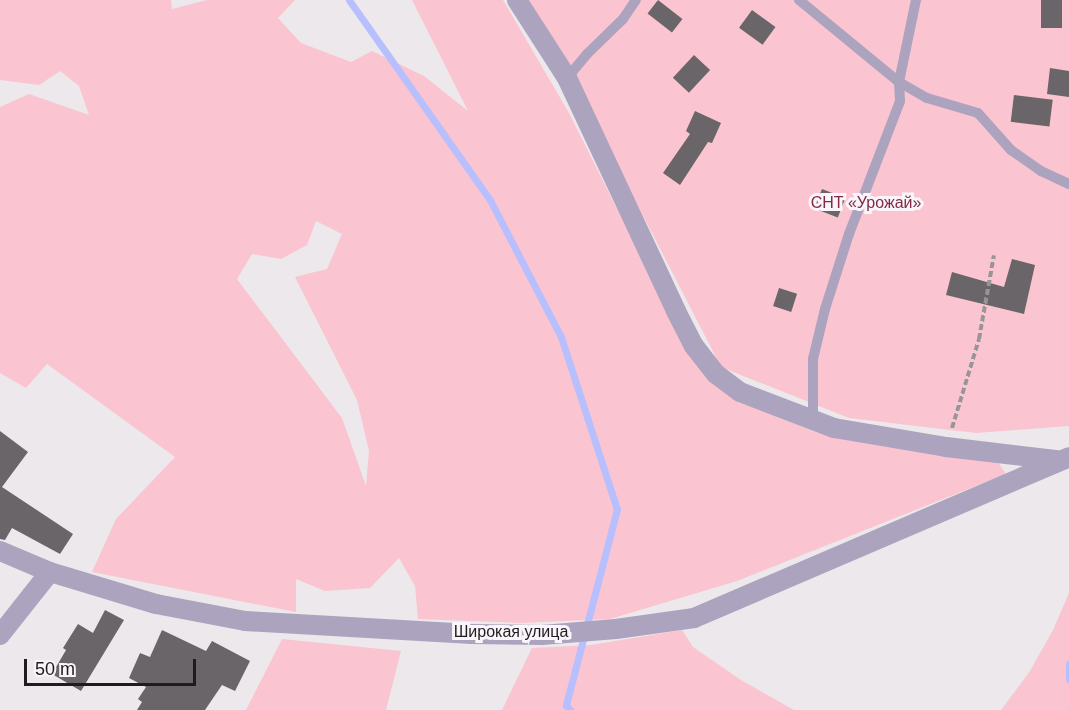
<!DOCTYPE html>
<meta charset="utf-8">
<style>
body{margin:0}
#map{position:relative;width:1069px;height:710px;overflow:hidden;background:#ece8ec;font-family:Arial,sans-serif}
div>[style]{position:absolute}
.green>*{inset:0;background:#fac5d0}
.stream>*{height:7px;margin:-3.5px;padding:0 3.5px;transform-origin:3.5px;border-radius:3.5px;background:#b7bffe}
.building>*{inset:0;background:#6a6568;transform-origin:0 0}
.path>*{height:4px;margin-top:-2px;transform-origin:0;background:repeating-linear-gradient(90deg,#989598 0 6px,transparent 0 9px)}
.service>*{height:10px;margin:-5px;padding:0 5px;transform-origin:5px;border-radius:5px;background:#aca3be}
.minor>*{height:20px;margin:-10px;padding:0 10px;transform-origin:10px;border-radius:10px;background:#aca3be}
span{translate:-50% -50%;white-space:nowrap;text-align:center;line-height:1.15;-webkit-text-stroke:6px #f9f5fa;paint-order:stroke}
.park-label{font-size:16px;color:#812b46}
.street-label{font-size:16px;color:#1e1c1e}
.scale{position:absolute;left:24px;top:659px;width:172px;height:27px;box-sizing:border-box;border:3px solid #1e1c1e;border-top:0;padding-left:8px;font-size:18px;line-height:21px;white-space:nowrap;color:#1e1c1e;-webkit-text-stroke:4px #f9f5fa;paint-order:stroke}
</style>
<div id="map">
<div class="green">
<i style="clip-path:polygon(evenodd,0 0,171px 0,172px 9px,207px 0,295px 0,278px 18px,301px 43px,351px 62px,372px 51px,424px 76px,468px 111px,412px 0,503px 0,569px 113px,692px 359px,734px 400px,816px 432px,885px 443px,992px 453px,1006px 474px,737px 581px,610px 619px,521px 623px,418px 619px,415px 586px,399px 558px,370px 588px,325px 591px,296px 579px,296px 612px,92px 572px,116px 519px,175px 457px,47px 364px,26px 388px,0 373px,0 107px,29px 94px,89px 115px,79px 86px,60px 71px,39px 85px,0 80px,0 0,316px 221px,342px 234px,327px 269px,295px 277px,357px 400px,369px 451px,366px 486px,342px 418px,237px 279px,252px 254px,281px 259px,307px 245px,316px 221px)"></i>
<i style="clip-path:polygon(526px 0,1069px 0,1069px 426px,976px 433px,849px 418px,721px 367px,569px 72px)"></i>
<i style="clip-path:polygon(1069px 593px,1069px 710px,1001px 710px,1030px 671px,1053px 630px)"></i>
<i style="clip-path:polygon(682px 630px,693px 647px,741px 680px,794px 710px,502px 710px,532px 648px,591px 645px)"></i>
<i style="clip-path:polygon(282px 639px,401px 651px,386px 710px,246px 710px)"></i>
</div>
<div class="stream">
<i style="left:349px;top:0;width:245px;rotate:54.8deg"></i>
<i style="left:490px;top:200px;width:154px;rotate:62.6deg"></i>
<i style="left:561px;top:337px;width:181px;rotate:72deg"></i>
<i style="left:617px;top:509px;width:203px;rotate:104.6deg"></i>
<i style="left:566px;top:705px;width:6px;rotate:51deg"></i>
<i style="left:1069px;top:664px;width:15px;rotate:90deg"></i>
</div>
<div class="building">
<i style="left:658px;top:0;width:31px;height:17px;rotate:38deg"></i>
<i style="left:1041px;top:0;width:21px;height:28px"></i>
<i style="left:752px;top:10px;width:29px;height:22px;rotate:36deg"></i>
<i style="left:694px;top:55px;width:22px;height:31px;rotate:43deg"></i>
<i style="clip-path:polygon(1050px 68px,1069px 71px,1069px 97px,1047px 94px)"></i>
<i style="left:1014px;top:95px;width:39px;height:27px;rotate:7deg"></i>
<i style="clip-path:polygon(695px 111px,721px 123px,712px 143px,708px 142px,680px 185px,663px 173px,690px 134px,686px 131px)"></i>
<i style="left:822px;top:189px;width:25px;height:21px;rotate:21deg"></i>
<i style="clip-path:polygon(1012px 259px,1035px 265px,1024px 314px,946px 295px,952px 272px,1004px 287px)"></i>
<i style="left:779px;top:288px;width:19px;height:19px;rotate:18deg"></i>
<i style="clip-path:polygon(0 431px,28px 452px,2px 487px,73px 534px,60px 554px,12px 528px,5px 540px,0 539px)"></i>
<i style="clip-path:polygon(105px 610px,124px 620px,81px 691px,52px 674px,66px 650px,63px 648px,78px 624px,93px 633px)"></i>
<i style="clip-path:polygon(162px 630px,206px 651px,212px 641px,250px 661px,235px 691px,222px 685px,205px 710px,137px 710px,142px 702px,138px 699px,146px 687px,129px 678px,140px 653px,150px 657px)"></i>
</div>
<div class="path">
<i style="left:952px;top:428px;width:93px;rotate:-73.1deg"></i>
<i style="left:979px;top:339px;width:85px;rotate:-79.9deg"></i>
</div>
<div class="service">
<i style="left:799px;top:0;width:129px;rotate:39.4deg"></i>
<i style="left:899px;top:82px;width:32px;rotate:30deg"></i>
<i style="left:927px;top:98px;width:53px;rotate:16.4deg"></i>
<i style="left:978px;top:113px;width:50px;rotate:48.3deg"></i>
<i style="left:1011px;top:150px;width:37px;rotate:35deg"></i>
<i style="left:1041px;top:171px;width:31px;rotate:25deg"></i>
<i style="left:567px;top:78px;width:31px;rotate:-50deg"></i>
<i style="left:587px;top:54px;width:50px;rotate:-44.2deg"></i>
<i style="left:623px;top:19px;width:23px;rotate:-56deg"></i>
<i style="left:813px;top:420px;width:61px;rotate:-90deg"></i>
<i style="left:813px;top:359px;width:51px;rotate:-76.5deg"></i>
<i style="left:825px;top:309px;width:79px;rotate:-72.3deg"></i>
<i style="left:849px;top:234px;width:142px;rotate:-69deg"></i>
<i style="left:900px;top:101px;width:19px;rotate:-93deg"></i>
<i style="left:899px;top:82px;width:84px;rotate:-78.3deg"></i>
</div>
<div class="minor">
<i style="left:517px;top:0;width:93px;rotate:57.3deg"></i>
<i style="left:567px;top:78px;width:257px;rotate:64.9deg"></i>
<i style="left:676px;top:311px;width:39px;rotate:63deg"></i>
<i style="left:694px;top:346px;width:36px;rotate:52deg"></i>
<i style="left:716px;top:374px;width:30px;rotate:37deg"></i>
<i style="left:740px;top:392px;width:101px;rotate:21deg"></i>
<i style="left:834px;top:428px;width:114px;rotate:9.6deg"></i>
<i style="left:946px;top:447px;width:112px;rotate:6.7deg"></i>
<i style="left:0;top:551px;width:54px;rotate:22.8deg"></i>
<i style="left:50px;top:572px;width:111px;rotate:16.8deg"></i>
<i style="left:156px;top:604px;width:91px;rotate:10.8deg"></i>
<i style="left:245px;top:621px;width:227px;rotate:3.3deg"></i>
<i style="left:472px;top:634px;width:70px;rotate:0.8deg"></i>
<i style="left:542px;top:635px;width:74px;rotate:-4.6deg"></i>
<i style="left:616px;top:629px;width:79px;rotate:-8deg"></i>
<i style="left:694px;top:618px;width:408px;rotate:-23.2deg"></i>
<i style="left:0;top:635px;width:80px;rotate:-51.6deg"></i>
</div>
<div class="park-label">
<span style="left:866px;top:203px">СНТ «Урожай»</span>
</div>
<div class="street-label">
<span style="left:511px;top:632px">Широкая улица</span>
</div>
<div class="scale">50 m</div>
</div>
